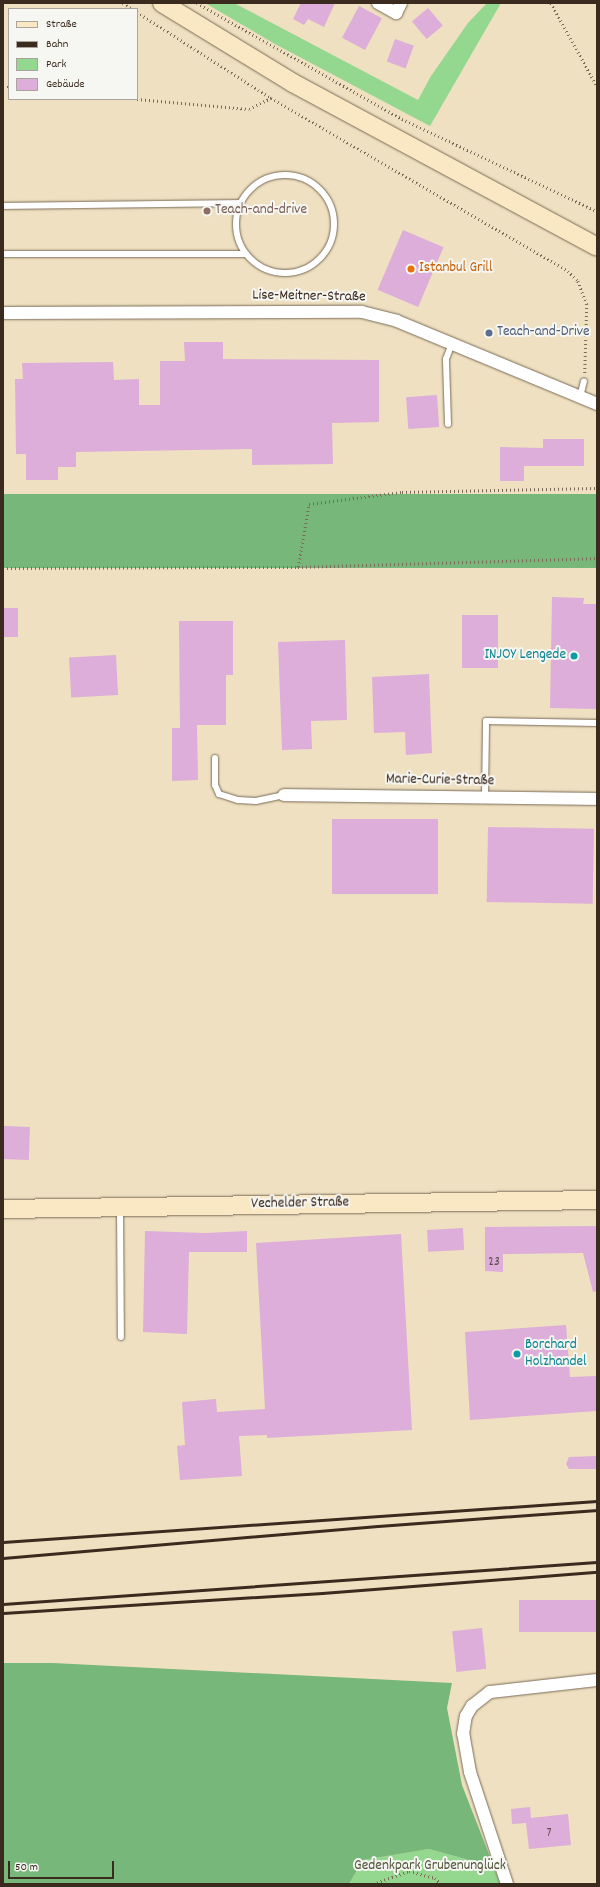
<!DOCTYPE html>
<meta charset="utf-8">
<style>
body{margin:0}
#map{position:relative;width:600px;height:1887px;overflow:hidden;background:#eee0c0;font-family:Dekko,sans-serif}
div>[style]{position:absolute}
.green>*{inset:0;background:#94d78f}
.forest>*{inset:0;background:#77b87a;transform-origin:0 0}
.building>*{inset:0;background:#ddaed9;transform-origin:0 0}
.path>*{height:2.5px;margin-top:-1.25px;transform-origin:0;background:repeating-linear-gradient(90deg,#7a6a57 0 1px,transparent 0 4px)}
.roads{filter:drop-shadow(0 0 1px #7a6a57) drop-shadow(0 0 1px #7a6a57)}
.lane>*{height:6px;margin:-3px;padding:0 3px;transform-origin:3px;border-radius:3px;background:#fff}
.lane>.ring{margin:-3px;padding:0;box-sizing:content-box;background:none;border:6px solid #fff;border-radius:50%}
.street>*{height:12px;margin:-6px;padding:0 6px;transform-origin:6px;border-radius:6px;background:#fff}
.secondary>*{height:18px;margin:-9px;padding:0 9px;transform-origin:9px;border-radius:9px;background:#fae7c3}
.rail>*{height:3px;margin:-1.5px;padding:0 1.5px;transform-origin:1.5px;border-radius:1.5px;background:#3b2a1e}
.dots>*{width:11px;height:11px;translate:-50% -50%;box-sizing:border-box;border:2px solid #f6f6f2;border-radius:50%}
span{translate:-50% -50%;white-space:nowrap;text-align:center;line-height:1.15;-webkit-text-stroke:4px #f6f6f2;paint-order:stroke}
.number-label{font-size:13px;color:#644b4d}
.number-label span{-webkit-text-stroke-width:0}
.education-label{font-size:15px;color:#785e54}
.left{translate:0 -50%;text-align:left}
.food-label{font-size:15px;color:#c56008}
.street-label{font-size:15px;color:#3b2a1e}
.service-label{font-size:15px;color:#4e5e75}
.culture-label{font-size:15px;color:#0d838f}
.right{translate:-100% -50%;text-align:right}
.park-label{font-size:15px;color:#51553a}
.frame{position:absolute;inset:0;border:4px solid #3b2a1e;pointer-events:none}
.legend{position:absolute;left:8px;top:8px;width:130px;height:92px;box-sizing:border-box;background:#f6f6f2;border:1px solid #aba49d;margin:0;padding:5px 7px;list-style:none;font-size:12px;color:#3b2a1e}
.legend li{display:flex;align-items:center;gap:8px;height:20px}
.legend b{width:20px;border:1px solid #aba49d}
.scale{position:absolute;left:8px;top:1861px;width:106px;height:18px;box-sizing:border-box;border:2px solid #3b2a1e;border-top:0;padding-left:5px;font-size:12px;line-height:14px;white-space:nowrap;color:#3b2a1e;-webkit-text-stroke:3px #f6f6f2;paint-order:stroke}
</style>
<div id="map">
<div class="green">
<i style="clip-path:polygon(205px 3px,234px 3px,418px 100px,431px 76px,468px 23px,487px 3px,501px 3px,430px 126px,275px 44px)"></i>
<i style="clip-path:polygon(429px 1849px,494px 1867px,500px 1884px,349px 1884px,363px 1860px)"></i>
</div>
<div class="forest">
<i style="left:597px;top:494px;width:74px;height:594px;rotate:90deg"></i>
<i style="clip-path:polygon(3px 1663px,53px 1663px,452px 1683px,447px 1708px,462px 1785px,494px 1867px,429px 1849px,363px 1860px,349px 1884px,3px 1884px)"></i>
</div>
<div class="building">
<i style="clip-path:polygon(301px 3px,335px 3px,324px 27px,308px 19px,304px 25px,293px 19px)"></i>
<i style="left:359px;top:6px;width:26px;height:36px;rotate:28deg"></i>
<i style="left:428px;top:8px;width:23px;height:21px;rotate:50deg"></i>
<i style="left:395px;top:39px;width:20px;height:24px;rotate:20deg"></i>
<i style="left:403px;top:230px;width:44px;height:65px;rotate:23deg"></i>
<i style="clip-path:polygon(184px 342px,223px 342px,223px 359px,379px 360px,379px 422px,332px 423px,333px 464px,252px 465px,252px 449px,76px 452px,76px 467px,58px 467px,58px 480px,26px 480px,26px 454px,16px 454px,15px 379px,23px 379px,22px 363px,113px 362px,114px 380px,139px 379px,139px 405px,160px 405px,160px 361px,185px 361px)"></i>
<i style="left:437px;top:395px;width:32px;height:31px;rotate:86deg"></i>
<i style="clip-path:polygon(543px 439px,584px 439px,584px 466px,524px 466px,524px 481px,500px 481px,500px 447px,543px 448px)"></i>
<i style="clip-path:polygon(552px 597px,584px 598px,583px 604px,597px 604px,597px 709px,550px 708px)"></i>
<i style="left:3px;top:608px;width:15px;height:29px"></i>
<i style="left:462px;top:615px;width:36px;height:53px"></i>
<i style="clip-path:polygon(179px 621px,233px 621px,233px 675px,226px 675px,226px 725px,197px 725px,198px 780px,172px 781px,172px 728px,180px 728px)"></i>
<i style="clip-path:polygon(345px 640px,347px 720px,311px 721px,312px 749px,282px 750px,278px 642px)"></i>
<i style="left:116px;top:655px;width:40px;height:47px;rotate:87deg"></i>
<i style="clip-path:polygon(429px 674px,432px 753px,406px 755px,405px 732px,374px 733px,372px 677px)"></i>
<i style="left:332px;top:819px;width:106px;height:75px"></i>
<i style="left:488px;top:827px;width:106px;height:75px;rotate:1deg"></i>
<i style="left:3px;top:1126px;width:27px;height:33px;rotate:2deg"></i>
<i style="clip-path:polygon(597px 1226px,597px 1291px,593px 1292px,583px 1253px,503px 1254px,503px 1272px,485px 1271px,485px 1227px)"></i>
<i style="left:463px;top:1228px;width:22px;height:36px;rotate:87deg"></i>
<i style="clip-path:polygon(145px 1231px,205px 1233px,247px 1231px,247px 1252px,189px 1252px,187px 1334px,143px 1332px)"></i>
<i style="clip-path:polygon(401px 1234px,412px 1430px,267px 1438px,267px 1435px,239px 1436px,242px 1476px,180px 1480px,177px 1446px,185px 1445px,182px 1402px,216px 1399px,217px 1412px,265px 1409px,256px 1243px)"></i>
<i style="clip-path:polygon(566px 1325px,570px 1377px,597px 1376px,597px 1411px,470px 1420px,465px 1332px)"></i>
<i style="clip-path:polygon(597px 1456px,597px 1469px,569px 1469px,566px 1464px,569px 1457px)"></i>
<i style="left:597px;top:1600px;width:32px;height:78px;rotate:90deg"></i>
<i style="left:482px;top:1628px;width:41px;height:30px;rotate:84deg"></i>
<i style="clip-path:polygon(530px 1807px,531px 1818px,568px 1814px,571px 1845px,529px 1849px,526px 1823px,512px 1824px,511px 1809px)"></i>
</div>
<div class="path">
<i style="left:123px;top:3px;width:11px;rotate:34deg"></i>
<i style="left:197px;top:3px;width:236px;rotate:29.5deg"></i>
<i style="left:402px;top:119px;width:216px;rotate:25.3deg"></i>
<i style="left:551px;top:3px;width:95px;rotate:61deg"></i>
<i style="left:137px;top:12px;width:159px;rotate:32.7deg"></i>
<i style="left:271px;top:98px;width:344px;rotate:30.2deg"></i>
<i style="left:568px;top:271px;width:14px;rotate:45deg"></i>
<i style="left:578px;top:281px;width:25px;rotate:69deg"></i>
<i style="left:587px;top:304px;width:69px;rotate:91.7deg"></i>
<i style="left:3px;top:87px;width:6px"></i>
<i style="left:137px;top:99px;width:112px;rotate:5.1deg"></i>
<i style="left:249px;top:109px;width:25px;rotate:-27deg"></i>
<i style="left:298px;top:567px;width:64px;rotate:-80.1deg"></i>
<i style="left:309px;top:504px;width:94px;rotate:-7.4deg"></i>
<i style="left:402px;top:492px;width:195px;rotate:-1.2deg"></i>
<i style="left:3px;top:568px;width:295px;rotate:-0.2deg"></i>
<i style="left:298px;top:567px;width:299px;rotate:-1.7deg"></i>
<i style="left:373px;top:1884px;width:38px;rotate:-20deg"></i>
<i style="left:409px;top:1871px;width:27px;rotate:15deg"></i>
<i style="left:435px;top:1878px;width:8px;rotate:45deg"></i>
</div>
<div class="roads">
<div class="lane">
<i class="ring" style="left:236px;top:175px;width:92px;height:92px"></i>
<i style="left:3px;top:206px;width:238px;rotate:-0.7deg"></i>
<i style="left:3px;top:254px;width:243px"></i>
<i style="left:580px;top:397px;width:16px;rotate:-76deg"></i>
<i style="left:448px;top:424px;width:65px;rotate:-91.8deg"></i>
<i style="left:446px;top:359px;width:17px;rotate:-69deg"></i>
<i style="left:215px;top:758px;width:27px;rotate:90deg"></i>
<i style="left:215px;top:785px;width:10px;rotate:66deg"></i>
<i style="left:219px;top:794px;width:20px;rotate:18deg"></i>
<i style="left:238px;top:800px;width:18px;rotate:3deg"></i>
<i style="left:256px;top:801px;width:29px;rotate:-12deg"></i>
<i style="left:485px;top:797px;width:76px;rotate:-89.2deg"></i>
<i style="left:486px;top:721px;width:111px;rotate:1deg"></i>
<i style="left:120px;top:1208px;width:129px;rotate:89.6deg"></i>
</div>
<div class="street">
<i style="left:378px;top:3px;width:21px;rotate:29deg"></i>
<i style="left:396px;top:13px;width:11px;rotate:-63deg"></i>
<i style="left:3px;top:313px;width:359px;rotate:-0.2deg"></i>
<i style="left:362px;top:312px;width:36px;rotate:14deg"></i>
<i style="left:397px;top:321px;width:217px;rotate:22.5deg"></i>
<i style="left:284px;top:795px;width:313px;rotate:0.7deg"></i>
<i style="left:507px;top:1884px;width:118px;rotate:-108.3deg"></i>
<i style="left:470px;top:1772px;width:39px;rotate:-100deg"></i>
<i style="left:463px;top:1734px;width:18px;rotate:-81deg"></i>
<i style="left:466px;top:1716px;width:12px;rotate:-59deg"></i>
<i style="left:472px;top:1706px;width:23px;rotate:-38deg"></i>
<i style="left:490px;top:1692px;width:108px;rotate:-6.4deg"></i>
</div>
<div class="secondary">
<i style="left:162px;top:3px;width:153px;rotate:31.4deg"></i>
<i style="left:293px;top:83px;width:345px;rotate:28.3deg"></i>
<i style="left:3px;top:1209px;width:594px;rotate:-0.87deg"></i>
</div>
</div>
<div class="rail">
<i style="left:3px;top:1542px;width:595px;rotate:-3.95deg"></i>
<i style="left:3px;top:1558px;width:376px;rotate:-4.9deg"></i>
<i style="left:378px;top:1526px;width:220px;rotate:-4.2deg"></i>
<i style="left:3px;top:1604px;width:595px;rotate:-4.04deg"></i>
<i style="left:3px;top:1613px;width:320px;rotate:-3.6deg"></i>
<i style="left:322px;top:1593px;width:276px;rotate:-4.4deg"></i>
</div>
<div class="dots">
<i style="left:207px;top:211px;background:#8d6e63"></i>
<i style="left:411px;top:269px;background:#e8710a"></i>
<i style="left:489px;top:333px;background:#5c6f8a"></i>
<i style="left:574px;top:656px;background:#0f9aa8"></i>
<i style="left:517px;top:1354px;background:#0f9aa8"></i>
</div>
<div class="number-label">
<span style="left:494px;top:1263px">23</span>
<span style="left:549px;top:1834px">7</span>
</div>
<div class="education-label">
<span class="left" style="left:215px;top:211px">Teach-and-drive</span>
</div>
<div class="food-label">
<span class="left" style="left:419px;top:269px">Istanbul Grill</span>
</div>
<div class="street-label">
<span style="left:309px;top:297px;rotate:1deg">Lise-Meitner-Straße</span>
<span style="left:440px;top:781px;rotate:1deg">Marie-Curie-Straße</span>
<span style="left:300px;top:1204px;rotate:-1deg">Vechelder Straße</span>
</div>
<div class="service-label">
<span class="left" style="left:497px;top:333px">Teach-and-Drive</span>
</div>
<div class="culture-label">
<span class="right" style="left:566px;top:656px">INJOY Lengede</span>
<span class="left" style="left:525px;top:1354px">Borchard<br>Holzhandel</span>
</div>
<div class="park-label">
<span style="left:430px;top:1867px">Gedenkpark Grubenunglück</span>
</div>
<div class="frame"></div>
<ul class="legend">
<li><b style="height:5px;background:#fae7c3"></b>Straße</li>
<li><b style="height:5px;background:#3b2a1e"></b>Bahn</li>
<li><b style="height:11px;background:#94d78f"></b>Park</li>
<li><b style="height:11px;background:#ddaed9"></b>Gebäude</li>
</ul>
<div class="scale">50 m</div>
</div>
